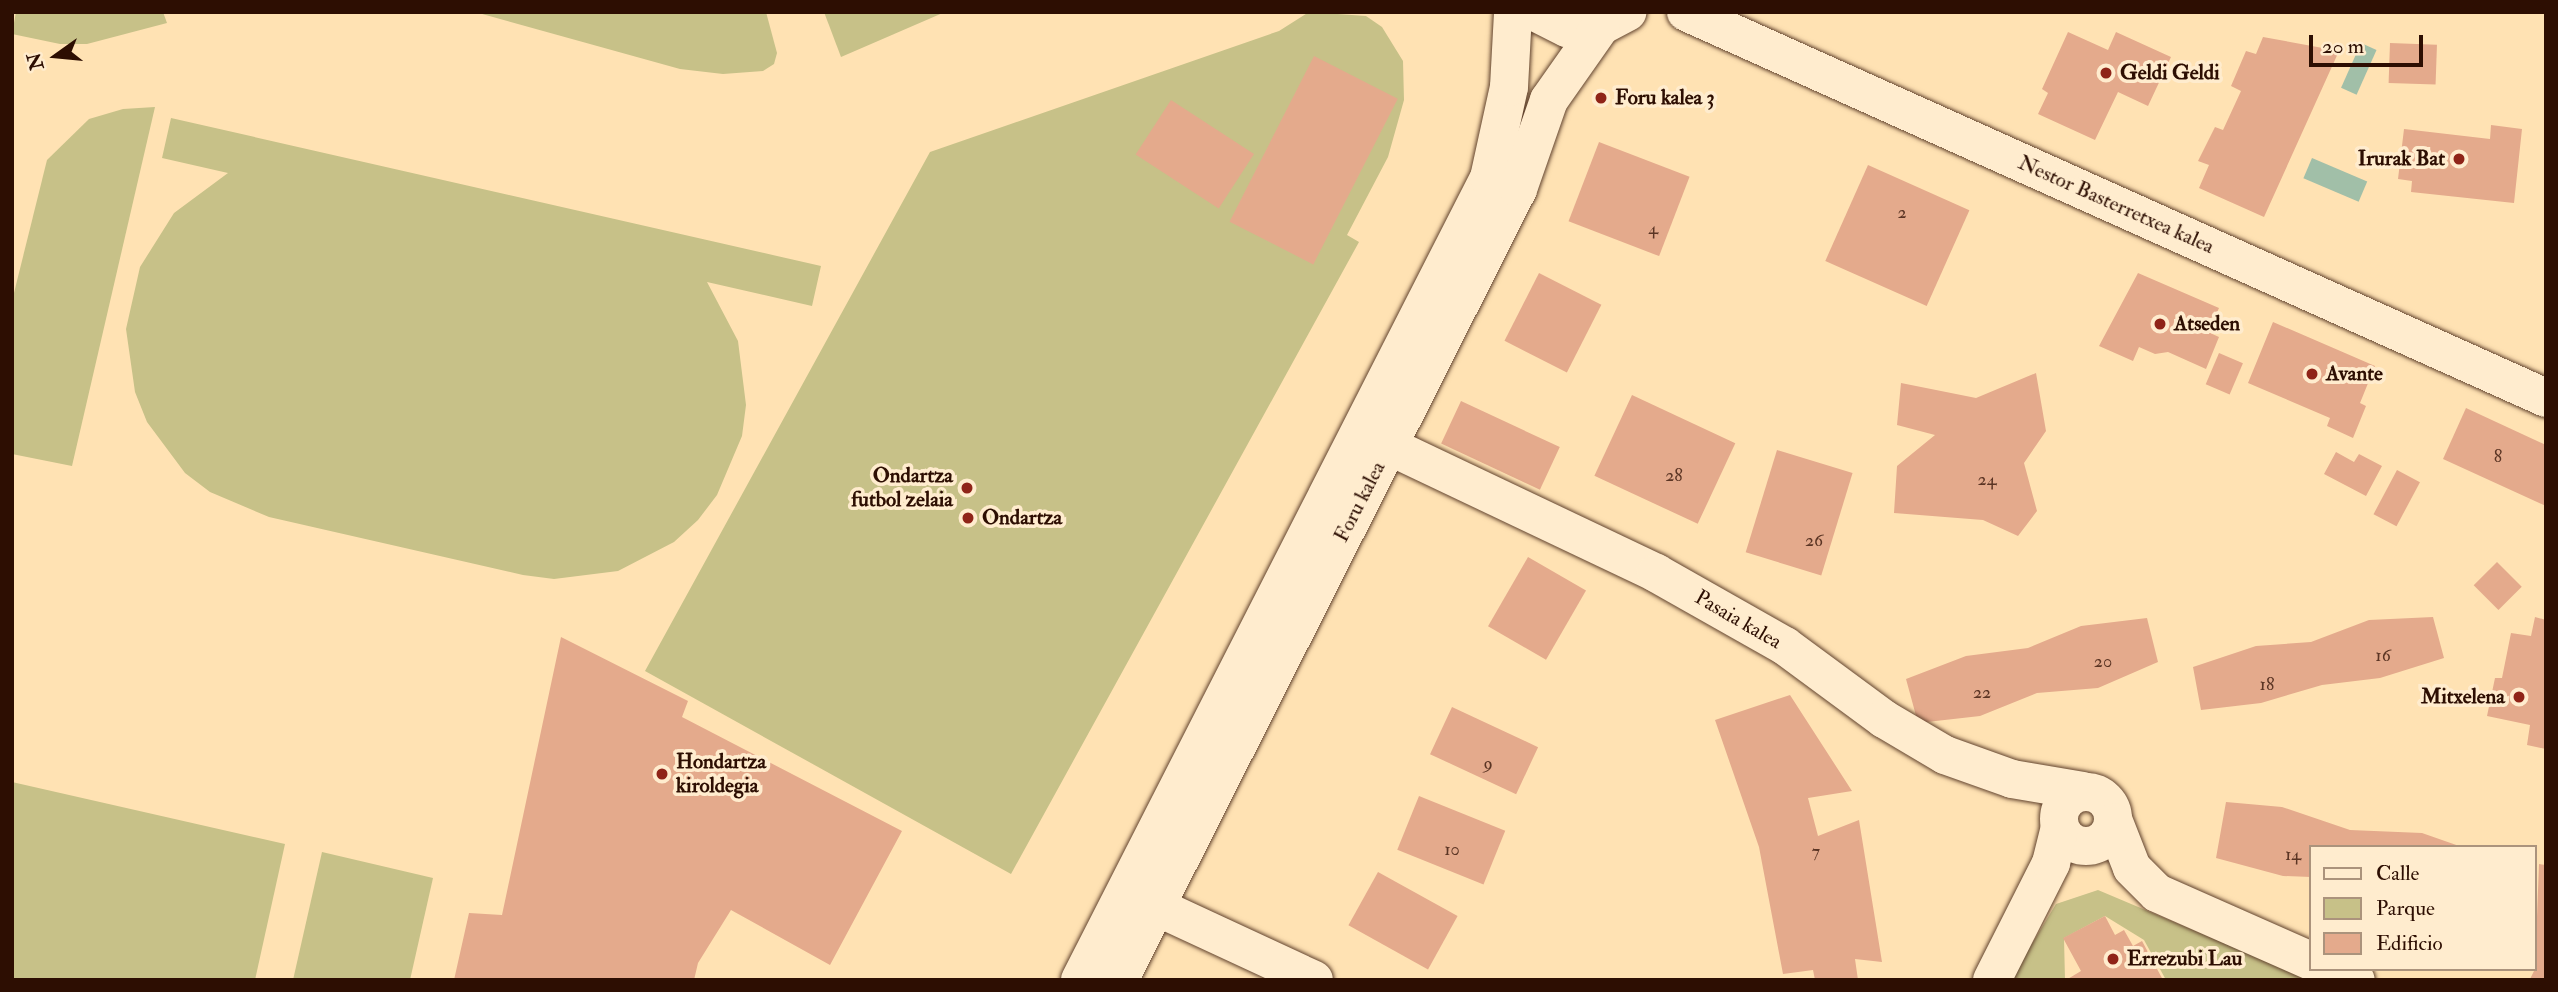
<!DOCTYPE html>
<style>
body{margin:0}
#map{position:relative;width:2558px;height:992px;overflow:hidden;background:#ffe2b3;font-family:"IM FELL Double Pica",serif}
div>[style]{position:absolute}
.green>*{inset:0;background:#c7c188}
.water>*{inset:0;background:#a1bfa8;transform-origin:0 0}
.building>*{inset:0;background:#e4aa8c;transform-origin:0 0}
.roads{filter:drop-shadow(0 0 2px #62432e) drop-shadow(0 0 2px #62432e)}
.minor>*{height:38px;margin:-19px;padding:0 19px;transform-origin:19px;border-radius:19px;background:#ffecce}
.minor>.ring{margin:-19px;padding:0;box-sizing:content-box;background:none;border:38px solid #ffecce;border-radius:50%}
.dots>*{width:19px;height:19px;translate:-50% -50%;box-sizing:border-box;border:4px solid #ffecce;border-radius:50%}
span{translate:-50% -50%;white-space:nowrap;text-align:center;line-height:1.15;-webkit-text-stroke:7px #ffecce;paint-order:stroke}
.number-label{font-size:18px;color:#5b3524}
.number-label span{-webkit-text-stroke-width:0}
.poi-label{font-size:21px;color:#2d0e02;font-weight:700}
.left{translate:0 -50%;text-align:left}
.right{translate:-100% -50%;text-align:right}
.street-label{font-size:21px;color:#2d0e02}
.frame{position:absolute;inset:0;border:14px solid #2d0e02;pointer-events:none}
.legend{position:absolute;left:2309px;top:845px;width:228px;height:126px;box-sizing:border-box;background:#ffecce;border:2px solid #ab937c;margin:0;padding:9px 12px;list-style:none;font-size:21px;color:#2d0e02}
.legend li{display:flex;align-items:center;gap:14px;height:35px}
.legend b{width:35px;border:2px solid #ab937c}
.north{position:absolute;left:21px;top:21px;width:70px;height:70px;-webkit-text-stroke:5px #ffecce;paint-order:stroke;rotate:255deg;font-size:19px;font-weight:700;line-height:28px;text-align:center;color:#2d0e02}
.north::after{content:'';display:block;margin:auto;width:24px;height:32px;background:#2d0e02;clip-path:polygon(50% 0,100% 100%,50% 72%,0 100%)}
.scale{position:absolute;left:2309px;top:35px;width:114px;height:32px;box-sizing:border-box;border:4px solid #2d0e02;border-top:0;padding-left:9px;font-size:21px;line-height:24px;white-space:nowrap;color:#2d0e02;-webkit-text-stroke:5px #ffecce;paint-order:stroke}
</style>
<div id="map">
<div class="green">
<i style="clip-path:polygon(16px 12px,163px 12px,167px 23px,87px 44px,60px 44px,12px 34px)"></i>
<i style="clip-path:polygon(475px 12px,766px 12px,777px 53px,774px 64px,763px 71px,723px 74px,680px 69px)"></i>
<i style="clip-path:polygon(824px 12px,945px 12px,841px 57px)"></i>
<i style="clip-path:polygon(1309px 12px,1366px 16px,1382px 27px,1403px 61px,1404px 100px,1388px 157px,1347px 235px,1359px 242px,1011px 874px,645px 671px,930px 152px,1279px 31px)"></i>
<i style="clip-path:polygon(155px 107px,72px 466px,12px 454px,12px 301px,47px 160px,89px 119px,123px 109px)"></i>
<i style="clip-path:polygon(171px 118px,821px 266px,812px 306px,707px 282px,738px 341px,746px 405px,742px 436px,717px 495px,698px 520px,674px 542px,618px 571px,554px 579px,523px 575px,269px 517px,210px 492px,185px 473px,147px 422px,135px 392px,126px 329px,140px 267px,174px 213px,228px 173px,162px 158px)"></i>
<i style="clip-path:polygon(12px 782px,285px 844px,255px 980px,12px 980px)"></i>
<i style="clip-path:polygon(322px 852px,433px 878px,410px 980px,293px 980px)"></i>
<i style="clip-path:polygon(2098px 890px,2311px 980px,2166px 980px,2144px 940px,2105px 916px,2064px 938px,2065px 980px,2010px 980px,2056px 904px)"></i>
</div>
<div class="water">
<i style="left:2361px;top:43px;width:17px;height:49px;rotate:24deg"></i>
<i style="left:2312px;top:158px;width:60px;height:22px;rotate:23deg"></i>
</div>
<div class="building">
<i style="clip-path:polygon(2068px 32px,2108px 50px,2116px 32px,2171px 57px,2148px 106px,2118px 92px,2095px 140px,2038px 114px,2048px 93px,2042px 89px)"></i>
<i style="clip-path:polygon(2263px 37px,2339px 51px,2264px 217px,2199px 188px,2209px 165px,2198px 161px,2215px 127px,2223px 130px,2241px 91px,2231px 86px,2246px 51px,2256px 54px)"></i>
<i style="left:2390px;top:43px;width:47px;height:40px;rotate:2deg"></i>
<i style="left:1314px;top:56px;width:94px;height:186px;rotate:27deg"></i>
<i style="left:1171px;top:100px;width:99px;height:65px;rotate:33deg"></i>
<i style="clip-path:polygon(2491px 125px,2522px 129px,2514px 203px,2411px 192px,2412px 181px,2398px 179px,2404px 129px,2490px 139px)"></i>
<i style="left:1599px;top:142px;width:97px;height:85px;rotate:21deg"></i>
<i style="left:1868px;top:165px;width:111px;height:105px;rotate:24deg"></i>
<i style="left:1539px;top:273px;width:70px;height:76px;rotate:27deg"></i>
<i style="clip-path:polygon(2138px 273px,2219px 308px,2208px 332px,2219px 337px,2206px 369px,2168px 352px,2155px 354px,2139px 347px,2133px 361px,2099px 346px)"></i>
<i style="clip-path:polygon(2273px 322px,2375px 366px,2360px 403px,2366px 406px,2353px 438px,2327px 426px,2330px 418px,2248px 383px)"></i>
<i style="left:2219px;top:353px;width:26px;height:34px;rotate:23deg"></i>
<i style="clip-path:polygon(2036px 373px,2046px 431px,2024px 463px,2037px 511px,2018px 536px,1983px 520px,1894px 513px,1897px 466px,1935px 435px,1897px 425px,1901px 383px,1976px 398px)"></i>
<i style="left:1632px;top:395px;width:114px;height:89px;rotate:25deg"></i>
<i style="left:1461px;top:401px;width:109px;height:47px;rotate:25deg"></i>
<i style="clip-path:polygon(2466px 408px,2546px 445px,2546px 506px,2443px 459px)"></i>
<i style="left:1777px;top:450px;width:79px;height:107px;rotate:17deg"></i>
<i style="clip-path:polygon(2336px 452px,2354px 462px,2359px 454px,2382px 466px,2366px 496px,2324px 474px)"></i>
<i style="left:2397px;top:470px;width:26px;height:50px;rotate:28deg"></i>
<i style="left:1528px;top:557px;width:67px;height:80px;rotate:30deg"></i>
<i style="left:2497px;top:562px;width:35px;height:33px;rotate:45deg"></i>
<i style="clip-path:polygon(2433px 617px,2444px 658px,2380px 678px,2322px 685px,2261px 703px,2201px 710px,2193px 667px,2256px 646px,2311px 642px,2369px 620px)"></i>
<i style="clip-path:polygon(2535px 617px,2546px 620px,2546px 749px,2527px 745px,2530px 725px,2487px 716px,2495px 678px,2502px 678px,2511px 633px,2531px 636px)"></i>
<i style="clip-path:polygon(2147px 618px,2158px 662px,2098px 688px,2037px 693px,1980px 716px,1918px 723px,1906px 679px,1966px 656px,2028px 648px,2081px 626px)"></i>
<i style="clip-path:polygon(561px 637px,688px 701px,682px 717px,902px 831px,830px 965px,731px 910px,698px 963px,694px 980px,454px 980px,469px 913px,502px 915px)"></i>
<i style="clip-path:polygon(1790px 695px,1852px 791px,1808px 798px,1818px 836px,1859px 820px,1882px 962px,1855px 959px,1858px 980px,1815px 980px,1813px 970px,1783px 974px,1759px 847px,1715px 720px)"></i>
<i style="left:1452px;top:707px;width:95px;height:52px;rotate:25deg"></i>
<i style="left:1419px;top:796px;width:93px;height:58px;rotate:22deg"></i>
<i style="clip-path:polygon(2226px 802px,2282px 807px,2350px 830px,2422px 833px,2462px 847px,2311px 847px,2311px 877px,2283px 876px,2216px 858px)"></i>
<i style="clip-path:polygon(2539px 864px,2546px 865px,2546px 980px,2530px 979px,2535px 969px)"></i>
<i style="left:1378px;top:872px;width:91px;height:61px;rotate:29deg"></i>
<i style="clip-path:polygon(2105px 916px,2115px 935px,2124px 930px,2133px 946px,2142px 941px,2163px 980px,2066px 980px,2081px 971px,2063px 938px)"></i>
</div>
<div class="roads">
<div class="minor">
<i style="left:1535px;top:12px;width:36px;rotate:27deg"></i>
<i style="left:1567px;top:28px;width:34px;rotate:-3deg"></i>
<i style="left:1601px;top:26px;width:30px;rotate:-28deg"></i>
<i style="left:1686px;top:12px;width:943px;rotate:24.17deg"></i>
<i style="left:1389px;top:446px;width:296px;rotate:25.4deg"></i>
<i style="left:1656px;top:573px;width:148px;rotate:29.5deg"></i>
<i style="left:1785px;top:646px;width:123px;rotate:36.4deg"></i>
<i style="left:1884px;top:719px;width:71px;rotate:30.5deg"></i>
<i style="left:1945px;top:755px;width:71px;rotate:19.7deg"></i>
<i style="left:2012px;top:779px;width:72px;rotate:9.6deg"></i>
<i class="ring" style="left:2059px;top:792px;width:16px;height:16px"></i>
<i style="left:2114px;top:822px;width:49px;rotate:68.6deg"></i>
<i style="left:2132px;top:868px;width:35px;rotate:45deg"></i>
<i style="left:2157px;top:893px;width:168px;rotate:23.8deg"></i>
<i style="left:1157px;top:907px;width:173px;rotate:24.9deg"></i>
<i style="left:2331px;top:969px;width:27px;rotate:24deg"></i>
<i style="left:1080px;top:980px;width:900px;rotate:-62.98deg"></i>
<i style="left:1489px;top:178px;width:93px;rotate:-77.6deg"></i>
<i style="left:1509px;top:87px;width:75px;rotate:-86.9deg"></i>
<i style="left:1119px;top:980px;width:886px;rotate:-63.23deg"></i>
<i style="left:1518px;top:189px;width:94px;rotate:-70.8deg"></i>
<i style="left:1549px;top:100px;width:90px;rotate:-54.9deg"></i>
<i style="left:1992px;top:980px;width:131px;rotate:-63.2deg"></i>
<i style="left:2051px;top:863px;width:36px;rotate:-76deg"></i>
</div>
</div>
<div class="dots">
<i style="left:2106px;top:73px;background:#8f2418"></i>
<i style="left:1601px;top:98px;background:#8f2418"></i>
<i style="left:2459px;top:159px;background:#8f2418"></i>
<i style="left:2160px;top:324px;background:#8f2418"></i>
<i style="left:2312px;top:374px;background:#8f2418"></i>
<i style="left:967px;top:488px;background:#8f2418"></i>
<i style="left:968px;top:518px;background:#8f2418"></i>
<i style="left:2519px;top:697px;background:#8f2418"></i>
<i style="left:662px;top:774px;background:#8f2418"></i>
<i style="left:2113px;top:959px;background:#8f2418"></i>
</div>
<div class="number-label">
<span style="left:1902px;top:213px">2</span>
<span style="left:1653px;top:229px">4</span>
<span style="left:2498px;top:457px">8</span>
<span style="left:1674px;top:476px">28</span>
<span style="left:1987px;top:480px">24</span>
<span style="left:1814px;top:541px">26</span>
<span style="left:2383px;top:656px">16</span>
<span style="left:2103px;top:662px">20</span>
<span style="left:2267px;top:685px">18</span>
<span style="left:1982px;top:693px">22</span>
<span style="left:1488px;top:764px">9</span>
<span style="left:1452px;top:850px">10</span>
<span style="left:1816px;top:852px">7</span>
<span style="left:2293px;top:855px">14</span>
</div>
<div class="poi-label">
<span class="left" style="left:2120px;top:73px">Geldi Geldi</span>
<span class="left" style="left:1615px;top:98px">Foru kalea 3</span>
<span class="right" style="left:2445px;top:159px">Irurak Bat</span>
<span class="left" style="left:2174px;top:324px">Atseden</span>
<span class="left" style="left:2326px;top:374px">Avante</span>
<span class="right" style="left:953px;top:488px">Ondartza<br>futbol zelaia</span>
<span class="left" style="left:982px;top:518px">Ondartza</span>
<span class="right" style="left:2505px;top:697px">Mitxelena</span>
<span class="left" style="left:676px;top:774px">Hondartza<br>kiroldegia</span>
<span class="left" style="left:2127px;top:959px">Errezubi Lau</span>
</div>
<div class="street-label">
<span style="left:2116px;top:205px;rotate:24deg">Nestor Basterretxea kalea</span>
<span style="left:1360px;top:502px;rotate:-63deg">Foru kalea</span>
<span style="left:1738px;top:620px;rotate:30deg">Pasaia kalea</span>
</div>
<div class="frame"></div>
<ul class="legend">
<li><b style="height:9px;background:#ffecce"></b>Calle</li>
<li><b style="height:19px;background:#c7c188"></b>Parque</li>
<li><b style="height:19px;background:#e4aa8c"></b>Edificio</li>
</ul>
<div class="north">N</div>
<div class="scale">20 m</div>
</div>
